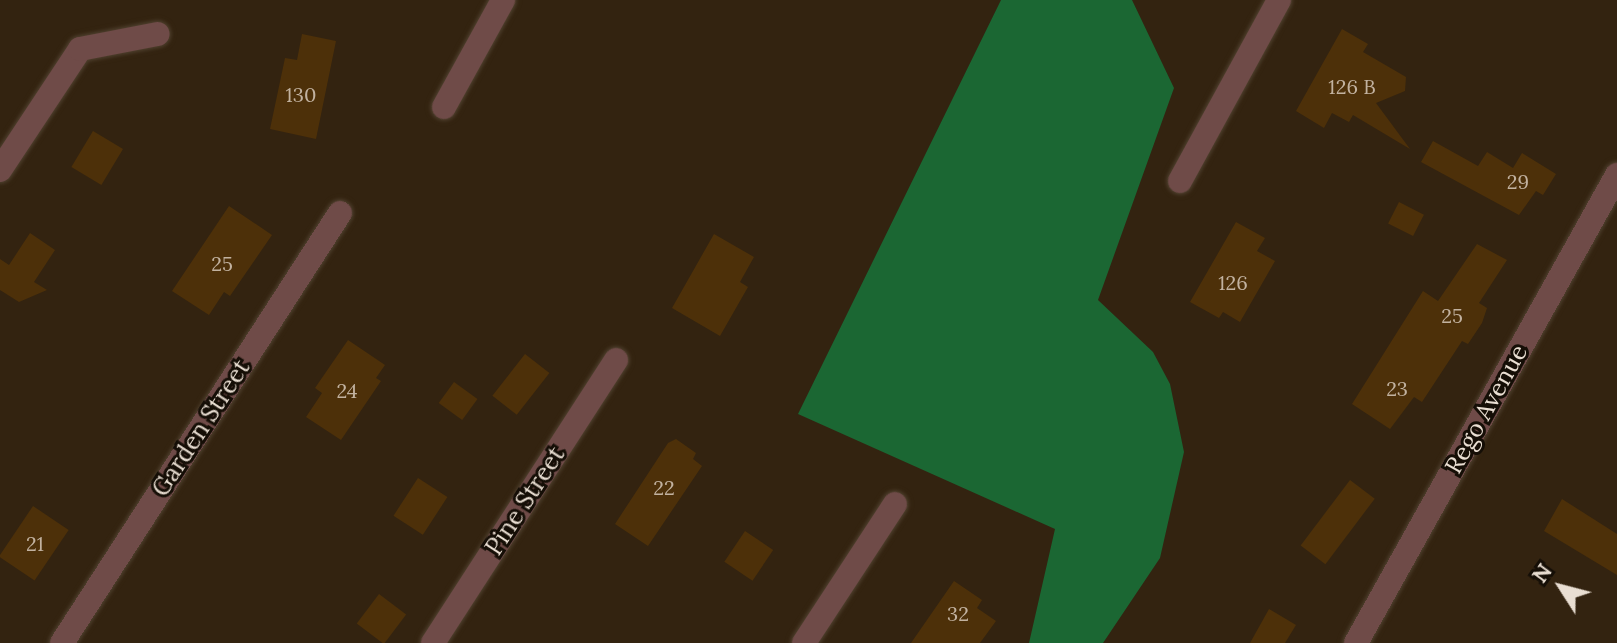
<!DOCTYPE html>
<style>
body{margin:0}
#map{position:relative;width:1617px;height:643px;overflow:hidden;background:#332310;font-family:Lora,serif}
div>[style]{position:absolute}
.forest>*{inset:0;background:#1b6733}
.building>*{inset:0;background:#4d3009;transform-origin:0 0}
.roads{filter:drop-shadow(0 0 2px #50412f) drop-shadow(0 0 2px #50412f)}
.minor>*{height:24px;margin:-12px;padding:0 12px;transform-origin:12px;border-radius:12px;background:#6f4b48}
span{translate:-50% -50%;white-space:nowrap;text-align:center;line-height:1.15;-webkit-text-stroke:6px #150e06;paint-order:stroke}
.number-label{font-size:20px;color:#c2b2a0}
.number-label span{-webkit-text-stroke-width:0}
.street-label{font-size:24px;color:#e9ded2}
.north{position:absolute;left:1521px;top:547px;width:80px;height:80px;-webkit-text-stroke:6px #150e06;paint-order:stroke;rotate:306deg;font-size:22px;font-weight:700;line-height:32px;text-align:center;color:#e9ded2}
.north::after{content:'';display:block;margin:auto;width:28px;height:36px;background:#e9ded2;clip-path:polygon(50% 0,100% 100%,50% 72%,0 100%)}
</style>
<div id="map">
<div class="forest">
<i style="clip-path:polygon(1001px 0,1132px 0,1174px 88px,1098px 300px,1153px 352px,1170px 384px,1184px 452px,1160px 558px,1103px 643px,1029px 643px,1055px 529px,798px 414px)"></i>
</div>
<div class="building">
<i style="clip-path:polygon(1342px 29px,1368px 44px,1363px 52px,1406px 77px,1405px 91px,1376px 103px,1410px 149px,1353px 115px,1349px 122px,1332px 113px,1324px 128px,1296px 111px)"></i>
<i style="clip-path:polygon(302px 34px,336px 41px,316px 139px,270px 129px,285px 58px,297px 60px)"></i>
<i style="left:93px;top:131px;width:35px;height:42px;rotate:31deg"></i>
<i style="clip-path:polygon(1433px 141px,1478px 166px,1487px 152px,1513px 168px,1522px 153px,1556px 174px,1543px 195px,1536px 191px,1519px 215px,1421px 162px)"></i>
<i style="left:1399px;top:202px;width:28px;height:24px;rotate:27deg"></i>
<i style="clip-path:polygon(229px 206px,272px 235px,230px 296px,224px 292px,209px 315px,172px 291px)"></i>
<i style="clip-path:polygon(1236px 222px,1265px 238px,1257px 251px,1275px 261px,1240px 322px,1223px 312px,1219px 318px,1190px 302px)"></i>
<i style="clip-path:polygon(30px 233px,55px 250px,34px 282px,47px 290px,19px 302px,0 290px,0 259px,9px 265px)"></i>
<i style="clip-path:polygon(714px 234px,754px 257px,740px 282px,748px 287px,720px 336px,672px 308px)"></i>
<i style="clip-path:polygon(1477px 244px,1507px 260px,1479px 303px,1487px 308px,1482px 323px,1468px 344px,1462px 341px,1422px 402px,1414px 397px,1390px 429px,1352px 404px,1423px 291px,1438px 301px)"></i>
<i style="clip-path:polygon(348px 340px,385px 365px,376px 378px,381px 381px,341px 440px,306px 417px,322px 393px,315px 388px)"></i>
<i style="left:525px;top:354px;width:31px;height:53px;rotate:38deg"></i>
<i style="left:454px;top:382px;width:29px;height:26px;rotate:36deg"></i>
<i style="clip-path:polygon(676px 439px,696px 453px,693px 459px,702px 466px,648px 546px,615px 524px,668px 443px)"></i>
<i style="left:418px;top:478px;width:35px;height:45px;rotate:33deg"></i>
<i style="left:1350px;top:480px;width:31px;height:82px;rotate:37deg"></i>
<i style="clip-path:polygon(1562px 499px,1617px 534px,1617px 575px,1544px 531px)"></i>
<i style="left:33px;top:506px;width:43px;height:61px;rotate:34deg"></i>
<i style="left:745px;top:531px;width:34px;height:37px;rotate:34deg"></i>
<i style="clip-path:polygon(954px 581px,982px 600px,977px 608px,996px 621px,980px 643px,911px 643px)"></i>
<i style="left:379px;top:594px;width:34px;height:37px;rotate:37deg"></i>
<i style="clip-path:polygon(1269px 609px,1296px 625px,1285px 643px,1250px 643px)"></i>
</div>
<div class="roads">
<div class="minor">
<i style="left:444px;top:107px;width:122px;rotate:-61.1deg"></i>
<i style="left:0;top:170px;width:145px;rotate:-56.5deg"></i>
<i style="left:80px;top:49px;width:79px;rotate:-10.9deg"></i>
<i style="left:1180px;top:181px;width:206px;rotate:-61.3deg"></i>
<i style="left:62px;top:643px;width:512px;rotate:-57.12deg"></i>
<i style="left:433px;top:643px;width:337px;rotate:-57.1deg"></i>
<i style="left:804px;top:643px;width:166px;rotate:-56.8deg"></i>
<i style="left:1356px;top:643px;width:536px;rotate:-60.85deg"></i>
</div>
</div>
<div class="number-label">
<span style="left:1352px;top:86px">126 B</span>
<span style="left:301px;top:94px">130</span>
<span style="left:1518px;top:181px">29</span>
<span style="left:222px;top:263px">25</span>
<span style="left:1233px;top:282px">126</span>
<span style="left:1452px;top:315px">25</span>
<span style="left:1397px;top:388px">23</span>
<span style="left:347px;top:390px">24</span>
<span style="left:664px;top:487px">22</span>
<span style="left:35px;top:543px">21</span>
<span style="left:958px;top:613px">32</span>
</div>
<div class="street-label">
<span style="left:1486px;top:409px;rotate:-61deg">Rego Avenue</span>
<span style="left:201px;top:428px;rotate:-57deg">Garden Street</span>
<span style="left:525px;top:501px;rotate:-57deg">Pine Street</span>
</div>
<div class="north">N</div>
</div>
